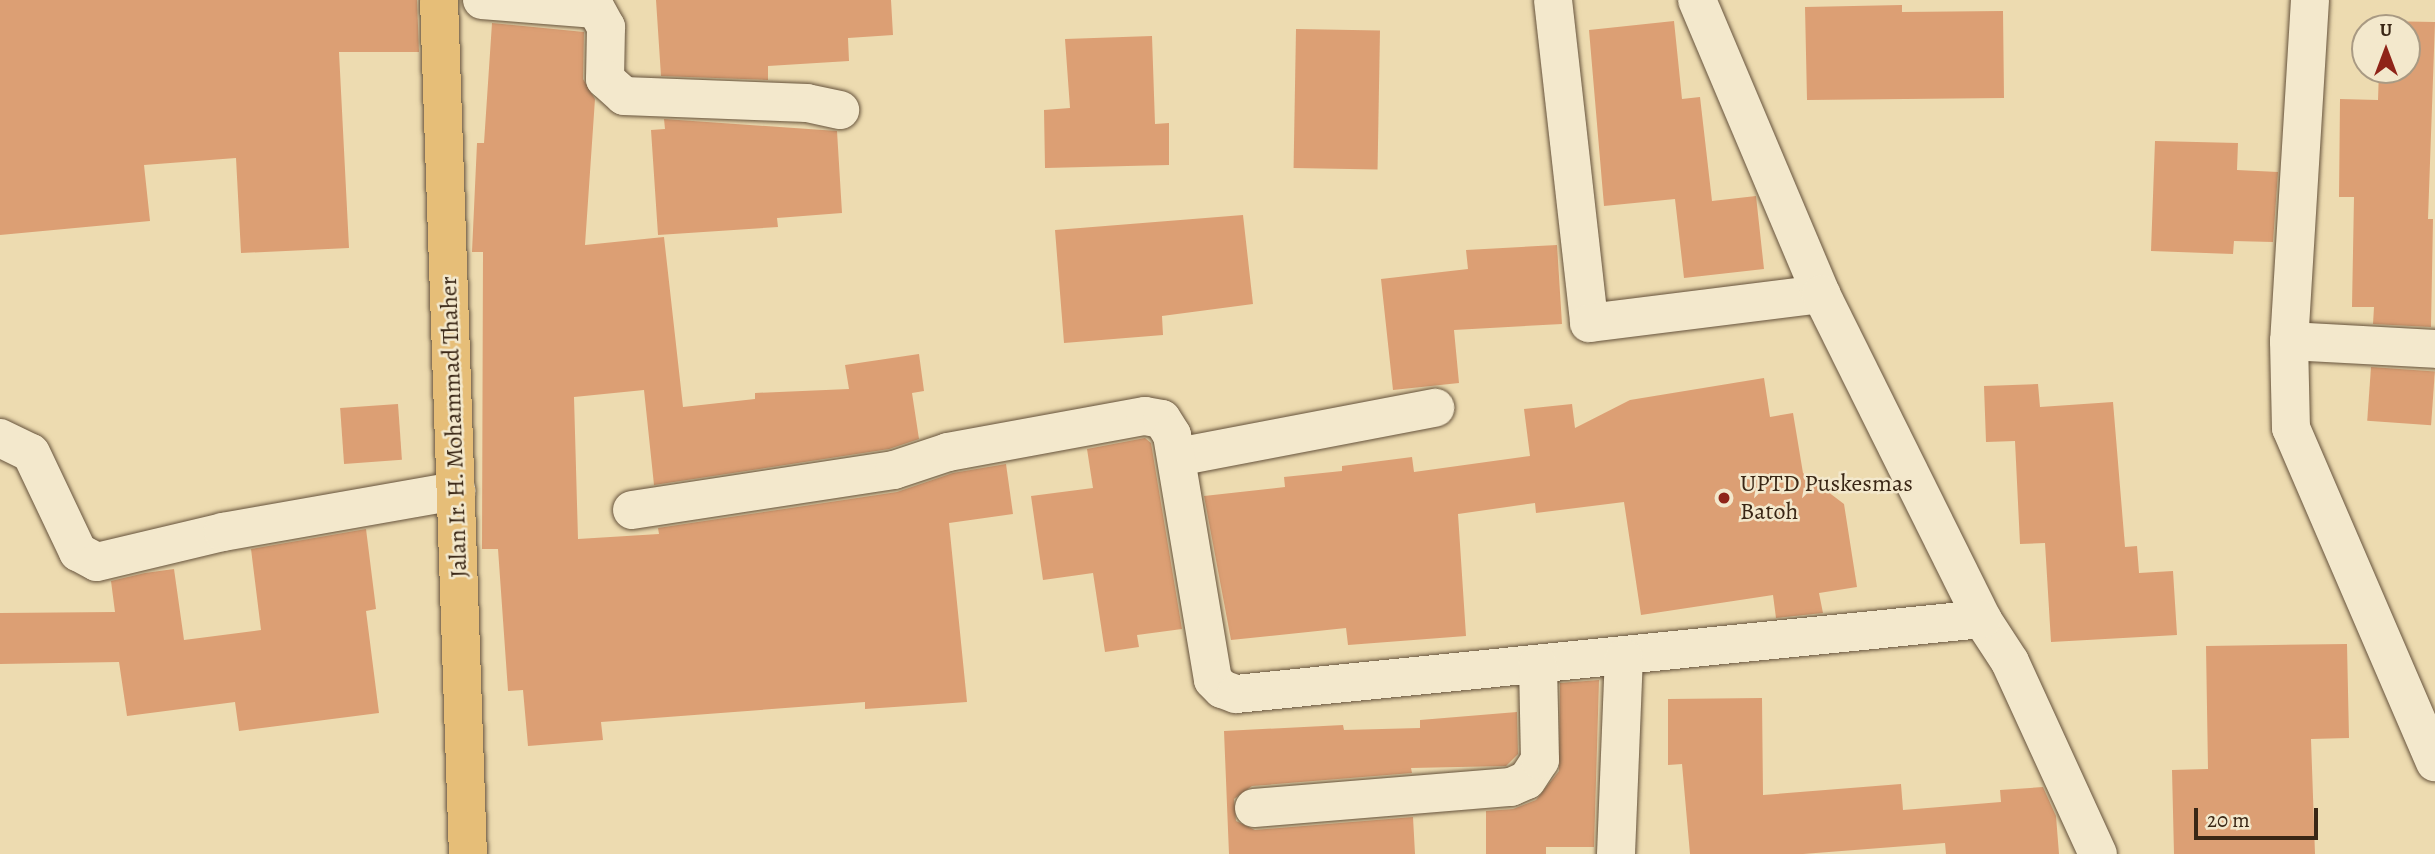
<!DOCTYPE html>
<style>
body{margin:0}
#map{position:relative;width:2435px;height:854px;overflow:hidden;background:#eddbb0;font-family:Alegreya,serif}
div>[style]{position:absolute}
.building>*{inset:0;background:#dc9f74;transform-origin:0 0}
.roads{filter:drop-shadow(0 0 2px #66533c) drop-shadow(0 0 2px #66533c)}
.minor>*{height:38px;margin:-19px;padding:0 19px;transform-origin:19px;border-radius:19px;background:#f3e8cc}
.major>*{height:38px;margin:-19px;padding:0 19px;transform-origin:19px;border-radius:19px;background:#e6be78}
.dots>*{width:19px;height:19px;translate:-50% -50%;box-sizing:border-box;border:4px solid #f3e8cc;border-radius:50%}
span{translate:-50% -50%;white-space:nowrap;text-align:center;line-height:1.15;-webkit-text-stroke:5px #f3e8cc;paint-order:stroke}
.street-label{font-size:24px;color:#392615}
.poi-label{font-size:24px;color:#392615}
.left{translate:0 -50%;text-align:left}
.north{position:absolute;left:2351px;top:14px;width:70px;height:70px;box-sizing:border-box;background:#f3e8cc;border:2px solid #a99a83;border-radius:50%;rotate:0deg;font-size:19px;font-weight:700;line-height:28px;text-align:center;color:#392615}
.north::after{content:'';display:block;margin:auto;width:24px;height:32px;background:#8f2418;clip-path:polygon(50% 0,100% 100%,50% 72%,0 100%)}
.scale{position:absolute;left:2194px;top:808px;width:124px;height:32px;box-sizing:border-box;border:4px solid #392615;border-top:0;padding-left:9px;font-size:21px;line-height:24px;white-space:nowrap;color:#392615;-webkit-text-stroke:5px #f3e8cc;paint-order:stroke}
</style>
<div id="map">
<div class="building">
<i style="clip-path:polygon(0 0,417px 0,419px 52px,339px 52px,349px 248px,241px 253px,236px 158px,144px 165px,150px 221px,0 235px)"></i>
<i style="clip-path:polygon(656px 0,891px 0,893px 35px,848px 38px,849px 61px,768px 66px,768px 80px,661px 76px)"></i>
<i style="clip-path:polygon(1902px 5px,1902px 12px,2003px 11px,2004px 98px,1807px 100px,1805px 7px)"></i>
<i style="clip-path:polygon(1674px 21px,1682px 99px,1700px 97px,1712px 201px,1756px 196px,1764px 269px,1684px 278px,1675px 199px,1604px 206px,1589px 30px)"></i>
<i style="clip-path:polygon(2380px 21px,2435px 22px,2428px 219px,2433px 219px,2431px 327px,2373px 324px,2374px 307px,2352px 307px,2354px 197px,2339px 197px,2340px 99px,2378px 100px,2379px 70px,2407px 70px,2407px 28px,2380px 28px)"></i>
<i style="clip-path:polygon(492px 23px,584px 32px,583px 79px,595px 99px,585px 245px,664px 237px,683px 407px,755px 399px,755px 393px,849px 389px,845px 365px,919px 354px,924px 391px,912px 393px,919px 439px,889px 449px,654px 485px,644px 390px,574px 397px,578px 539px,659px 534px,658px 528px,897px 492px,953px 473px,1006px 464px,1013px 514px,949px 523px,967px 702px,865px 709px,865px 702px,601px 722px,603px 740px,528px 746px,523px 690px,508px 691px,498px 549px,482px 549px,483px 252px,472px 252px,477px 143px,484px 143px)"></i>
<i style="left:1296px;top:29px;width:84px;height:139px;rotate:1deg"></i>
<i style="clip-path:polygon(1152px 36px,1155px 124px,1169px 123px,1169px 165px,1045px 168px,1044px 110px,1070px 108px,1065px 39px)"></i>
<i style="clip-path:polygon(664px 119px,837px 131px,842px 213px,777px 218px,778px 227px,658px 235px,651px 130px,665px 129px)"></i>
<i style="clip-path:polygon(2155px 141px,2238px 143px,2237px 170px,2278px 172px,2273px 242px,2234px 241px,2233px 254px,2151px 251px)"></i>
<i style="clip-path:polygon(1243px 215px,1253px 304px,1162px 316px,1163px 335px,1064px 343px,1055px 230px)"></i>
<i style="clip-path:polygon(1557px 245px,1562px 324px,1454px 330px,1459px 383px,1393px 390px,1381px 279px,1468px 269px,1466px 250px)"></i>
<i style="left:2371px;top:367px;width:64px;height:54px;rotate:4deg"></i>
<i style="clip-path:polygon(1764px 378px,1770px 417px,1793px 413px,1803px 473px,1844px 504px,1857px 587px,1819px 593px,1823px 613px,1776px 618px,1773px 595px,1641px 615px,1624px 502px,1536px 513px,1535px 503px,1458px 514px,1466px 636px,1348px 645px,1346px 628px,1231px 640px,1204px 496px,1285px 487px,1284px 477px,1342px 471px,1342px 466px,1412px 457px,1414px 472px,1530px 456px,1524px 409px,1572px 404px,1575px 428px,1630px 400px)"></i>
<i style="clip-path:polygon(2038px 384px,2040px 407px,2113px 402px,2125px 547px,2137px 546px,2139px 573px,2173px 571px,2177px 635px,2051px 642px,2045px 543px,2020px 544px,2015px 441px,1986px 442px,1984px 386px)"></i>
<i style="left:398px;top:404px;width:56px;height:58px;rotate:86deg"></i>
<i style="clip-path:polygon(1145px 438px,1151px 443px,1182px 629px,1137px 635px,1139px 647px,1105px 652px,1093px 573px,1043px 580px,1031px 496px,1093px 488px,1087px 449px)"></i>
<i style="clip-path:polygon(366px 529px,376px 609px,366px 611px,379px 713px,239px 731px,235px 702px,127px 716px,119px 662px,0 664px,0 613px,115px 612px,111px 581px,145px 573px,174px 569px,184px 640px,261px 630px,251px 549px)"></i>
<i style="clip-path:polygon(2347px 644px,2349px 738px,2311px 739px,2315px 854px,2174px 854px,2172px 770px,2208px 769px,2206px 646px)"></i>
<i style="clip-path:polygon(1599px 680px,1594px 847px,1546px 847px,1546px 854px,1486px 854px,1486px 811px,1513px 809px,1536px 800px,1559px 771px,1560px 683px)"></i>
<i style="clip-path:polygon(1762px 698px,1763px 795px,1901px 784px,1903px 810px,2001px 802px,2000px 790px,2043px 787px,2056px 816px,2059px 854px,1946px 854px,1945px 843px,1803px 854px,1690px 854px,1682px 764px,1668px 765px,1668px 699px)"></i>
<i style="clip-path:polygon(1517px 712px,1518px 754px,1506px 766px,1411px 768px,1412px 773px,1252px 786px,1234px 799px,1236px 821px,1255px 830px,1413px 817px,1415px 854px,1229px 854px,1224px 731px,1343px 725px,1344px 730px,1420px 728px,1420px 720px)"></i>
</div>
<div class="roads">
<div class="minor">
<i style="left:482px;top:0;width:114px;rotate:4.5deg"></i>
<i style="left:596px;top:9px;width:21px;rotate:61deg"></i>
<i style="left:606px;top:27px;width:52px;rotate:91.1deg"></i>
<i style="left:605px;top:79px;width:25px;rotate:42deg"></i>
<i style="left:624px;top:96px;width:183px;rotate:2.2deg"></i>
<i style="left:807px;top:103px;width:34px;rotate:12deg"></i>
<i style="left:1553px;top:0;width:325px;rotate:83.6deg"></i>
<i style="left:1589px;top:323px;width:234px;rotate:-7.1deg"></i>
<i style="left:1697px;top:0;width:319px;rotate:67.1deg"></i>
<i style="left:1821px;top:294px;width:363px;rotate:63.6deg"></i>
<i style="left:1982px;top:619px;width:51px;rotate:56.9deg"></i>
<i style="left:2010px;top:662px;width:211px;rotate:65.4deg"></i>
<i style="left:2310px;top:0;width:342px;rotate:93.5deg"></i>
<i style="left:2289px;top:341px;width:87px;rotate:88.7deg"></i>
<i style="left:2291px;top:428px;width:364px;rotate:66.7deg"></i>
<i style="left:2289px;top:341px;width:146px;rotate:3.1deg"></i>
<i style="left:0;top:438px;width:34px;rotate:26deg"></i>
<i style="left:31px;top:453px;width:110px;rotate:64.6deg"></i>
<i style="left:78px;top:552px;width:21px;rotate:28deg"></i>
<i style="left:97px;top:562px;width:130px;rotate:-13.4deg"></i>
<i style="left:223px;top:532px;width:237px;rotate:-10deg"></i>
<i style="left:1177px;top:457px;width:263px;rotate:-10.8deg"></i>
<i style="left:632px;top:510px;width:265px;rotate:-8.7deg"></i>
<i style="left:894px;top:470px;width:57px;rotate:-18.4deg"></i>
<i style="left:948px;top:452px;width:200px;rotate:-10.4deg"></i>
<i style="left:1145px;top:416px;width:17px;rotate:10deg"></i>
<i style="left:1162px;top:419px;width:19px;rotate:58deg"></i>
<i style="left:1172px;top:435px;width:248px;rotate:80.5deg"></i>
<i style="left:1213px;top:680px;width:13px;rotate:45deg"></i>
<i style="left:1222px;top:689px;width:15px;rotate:20deg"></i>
<i style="left:1236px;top:694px;width:750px;rotate:-5.74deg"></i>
<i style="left:1254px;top:808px;width:258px;rotate:-4.7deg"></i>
<i style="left:1511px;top:787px;width:17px;rotate:-24deg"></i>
<i style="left:1527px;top:780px;width:24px;rotate:-57deg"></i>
<i style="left:1540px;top:760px;width:95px;rotate:-91.2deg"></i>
<i style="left:1616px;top:854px;width:196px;rotate:-87.7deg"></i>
</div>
<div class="major">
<i style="left:439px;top:0;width:854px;rotate:88.06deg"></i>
</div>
</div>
<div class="dots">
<i style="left:1724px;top:498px;background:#8f2418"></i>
</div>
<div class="street-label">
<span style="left:454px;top:427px;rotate:-92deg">Jalan Ir. H. Mohammad Thaher</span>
</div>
<div class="poi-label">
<span class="left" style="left:1740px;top:498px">UPTD Puskesmas<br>Batoh</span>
</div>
<div class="north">U</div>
<div class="scale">20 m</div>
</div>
